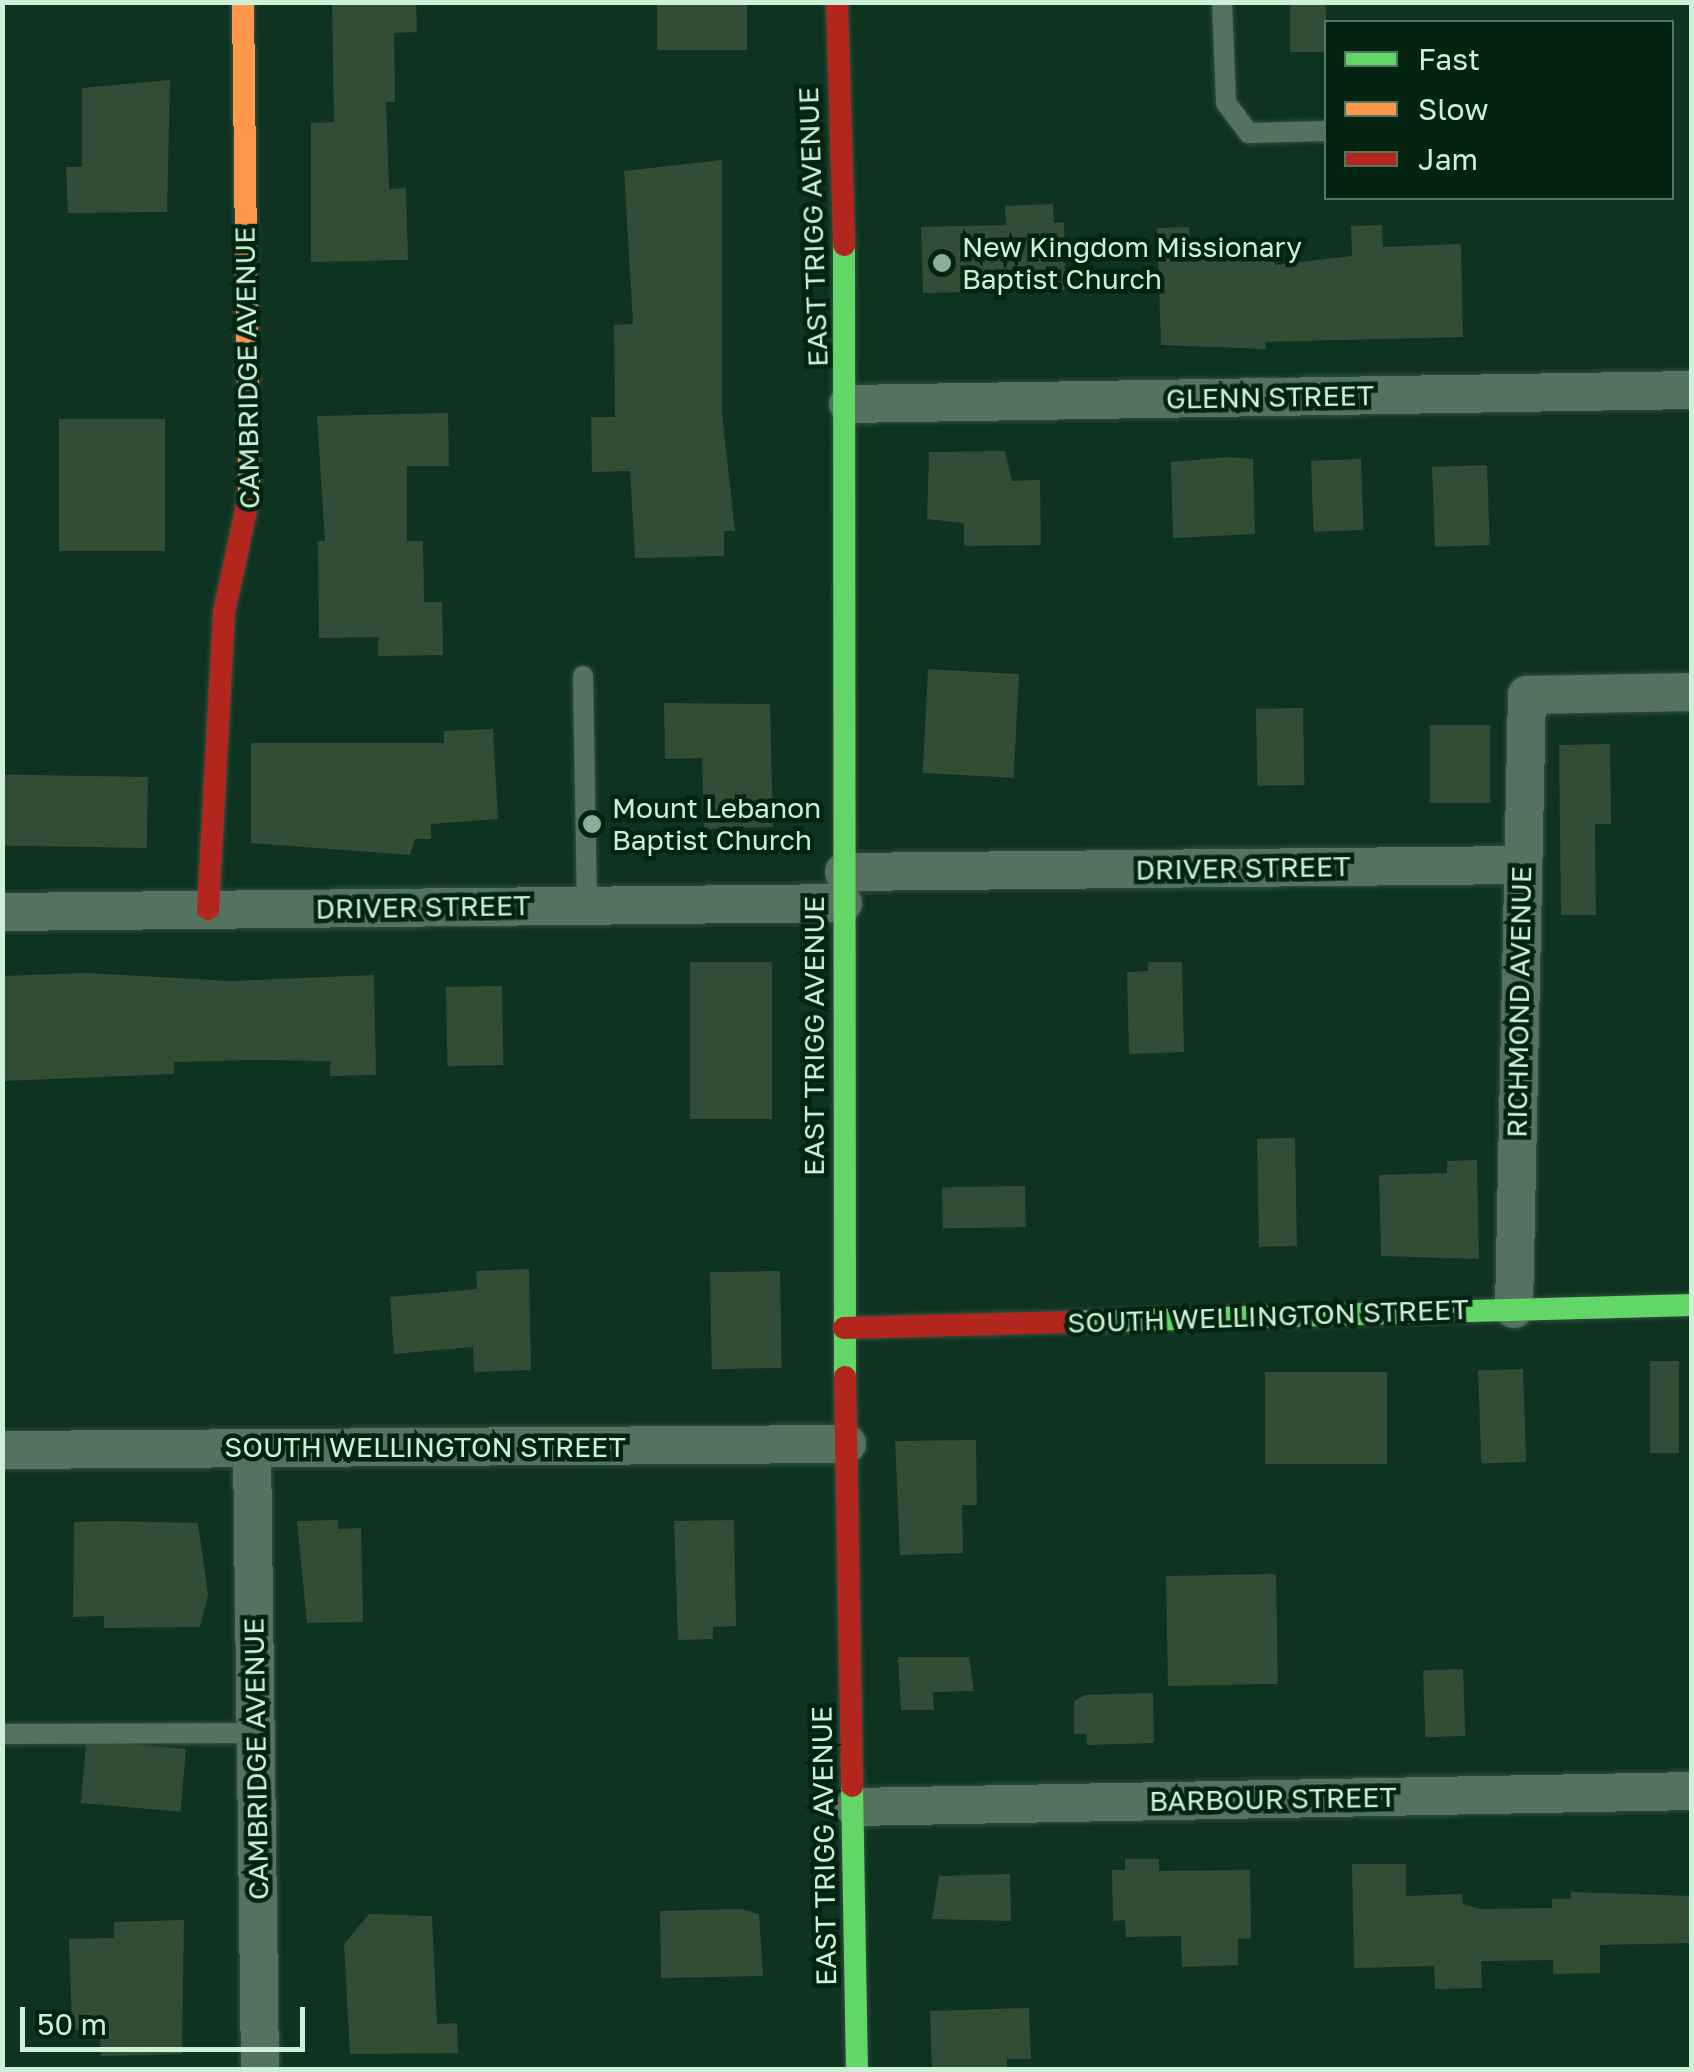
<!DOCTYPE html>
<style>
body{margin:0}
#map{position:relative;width:1694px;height:2072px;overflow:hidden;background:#0f3321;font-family:"Golos Text",sans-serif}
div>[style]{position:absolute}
.building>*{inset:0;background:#334c36;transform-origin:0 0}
.roads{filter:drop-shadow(0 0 2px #334e3e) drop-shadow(0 0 2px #334e3e)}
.lane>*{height:20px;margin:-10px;padding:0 10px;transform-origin:10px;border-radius:10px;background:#55715f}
.street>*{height:38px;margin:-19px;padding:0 19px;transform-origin:19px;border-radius:19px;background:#55715f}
.fast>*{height:22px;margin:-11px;padding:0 11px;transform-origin:11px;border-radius:11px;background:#63d668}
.slow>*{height:22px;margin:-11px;padding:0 11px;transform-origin:11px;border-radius:11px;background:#ff974d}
.jam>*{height:22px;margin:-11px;padding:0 11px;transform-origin:11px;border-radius:11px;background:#b3261e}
.dots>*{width:28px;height:28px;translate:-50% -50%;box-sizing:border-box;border:5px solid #042411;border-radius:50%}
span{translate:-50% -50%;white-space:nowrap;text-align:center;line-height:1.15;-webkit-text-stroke:9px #042411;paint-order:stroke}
.street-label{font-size:28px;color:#cdf1d6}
.poi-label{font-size:28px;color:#cdf1d6}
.left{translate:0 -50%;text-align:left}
.frame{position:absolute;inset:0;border:5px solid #cdf1d6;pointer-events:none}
.legend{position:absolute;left:1324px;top:20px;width:350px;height:180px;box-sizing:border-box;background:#042411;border:2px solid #547660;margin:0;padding:12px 18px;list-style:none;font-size:30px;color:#cdf1d6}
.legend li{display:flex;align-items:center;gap:20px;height:50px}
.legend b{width:50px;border:2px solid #547660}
.scale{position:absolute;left:20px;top:2007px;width:285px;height:45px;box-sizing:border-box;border:5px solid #cdf1d6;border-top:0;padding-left:12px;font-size:30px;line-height:35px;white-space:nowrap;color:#cdf1d6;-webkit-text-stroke:8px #042411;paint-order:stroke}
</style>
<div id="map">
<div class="building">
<i style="clip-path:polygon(332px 2px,416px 2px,417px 32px,394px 33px,395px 102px,386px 102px,389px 189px,406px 188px,408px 260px,311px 262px,311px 123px,334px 122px)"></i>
<i style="left:657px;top:2px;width:90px;height:48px"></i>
<i style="left:1290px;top:2px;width:36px;height:50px"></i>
<i style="clip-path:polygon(170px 80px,167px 212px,68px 213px,66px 167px,82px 167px,82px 88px)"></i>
<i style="clip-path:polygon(722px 160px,722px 413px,735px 531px,724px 531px,724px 556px,635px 558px,630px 471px,592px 472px,591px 417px,615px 417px,614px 325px,633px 324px,624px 171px)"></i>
<i style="clip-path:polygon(1053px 204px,1054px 223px,1064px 222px,1065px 290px,923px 293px,921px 227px,1006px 225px,1005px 206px)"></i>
<i style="clip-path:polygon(1382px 225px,1383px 247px,1461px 244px,1463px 337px,1265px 342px,1266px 349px,1161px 345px,1157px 228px,1189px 227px,1190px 241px,1213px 241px,1214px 252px,1274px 250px,1275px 265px,1352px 256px,1351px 226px)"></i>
<i style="clip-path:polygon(448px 413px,449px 466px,407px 466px,407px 541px,423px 541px,424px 602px,442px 602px,443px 655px,378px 656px,378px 637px,319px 638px,318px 541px,325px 541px,317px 416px)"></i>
<i style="left:165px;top:419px;width:132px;height:106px;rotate:90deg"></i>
<i style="clip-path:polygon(1005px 451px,1012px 481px,1040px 480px,1041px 545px,964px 546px,964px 523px,927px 519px,929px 452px)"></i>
<i style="clip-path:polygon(1228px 457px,1253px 459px,1255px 534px,1173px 538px,1171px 462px)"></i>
<i style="left:1361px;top:459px;width:71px;height:50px;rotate:88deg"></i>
<i style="left:1487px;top:465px;width:80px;height:55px;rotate:88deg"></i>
<i style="left:1019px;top:674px;width:104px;height:91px;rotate:93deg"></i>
<i style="clip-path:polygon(664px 703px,770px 704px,773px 827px,704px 829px,702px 758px,665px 759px)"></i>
<i style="left:1303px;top:708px;width:77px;height:47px;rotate:89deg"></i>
<i style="left:1490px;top:725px;width:78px;height:60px;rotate:90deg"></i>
<i style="clip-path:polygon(493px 729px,498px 819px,431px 824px,431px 839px,415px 839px,410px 855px,251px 843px,251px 743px,444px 743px,444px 731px)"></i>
<i style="clip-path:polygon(1610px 744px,1611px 824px,1595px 824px,1596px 915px,1561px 915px,1559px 745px)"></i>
<i style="left:148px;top:777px;width:71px;height:146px;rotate:91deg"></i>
<i style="left:772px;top:962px;width:157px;height:82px;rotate:90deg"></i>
<i style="clip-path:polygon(1148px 962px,1182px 962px,1184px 1052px,1129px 1054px,1127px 972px,1148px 971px)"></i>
<i style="clip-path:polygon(86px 973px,231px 981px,374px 975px,376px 1075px,330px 1076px,330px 1061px,253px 1060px,174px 1062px,174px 1074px,2px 1081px,2px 976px)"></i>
<i style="left:502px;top:986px;width:79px;height:56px;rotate:89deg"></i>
<i style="left:1295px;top:1138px;width:108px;height:38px;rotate:89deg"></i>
<i style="clip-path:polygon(1477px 1160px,1479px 1259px,1381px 1256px,1379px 1175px,1447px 1173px,1447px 1161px)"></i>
<i style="left:1025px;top:1186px;width:41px;height:83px;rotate:89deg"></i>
<i style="clip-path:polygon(529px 1269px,531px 1370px,474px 1372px,473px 1347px,394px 1354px,390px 1297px,477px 1289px,476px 1271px)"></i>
<i style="left:780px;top:1271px;width:97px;height:70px;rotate:89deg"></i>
<i style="left:1650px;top:1361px;width:29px;height:92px"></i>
<i style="left:1523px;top:1369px;width:93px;height:45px;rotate:88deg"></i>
<i style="left:1387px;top:1372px;width:92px;height:122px;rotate:90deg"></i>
<i style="clip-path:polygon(976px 1440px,977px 1505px,962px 1505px,963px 1553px,900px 1555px,895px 1441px)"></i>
<i style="clip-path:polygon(338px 1520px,338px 1529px,361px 1528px,363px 1622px,307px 1623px,297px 1521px)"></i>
<i style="clip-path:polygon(734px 1520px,736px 1626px,713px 1627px,713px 1639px,678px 1640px,674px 1521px)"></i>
<i style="clip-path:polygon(110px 1521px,198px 1523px,208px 1595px,200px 1627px,104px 1628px,104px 1616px,73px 1617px,74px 1522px)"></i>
<i style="left:1276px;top:1574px;width:110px;height:110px;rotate:89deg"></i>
<i style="clip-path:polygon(898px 1657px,969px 1657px,974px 1691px,933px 1692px,934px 1710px,901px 1710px)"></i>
<i style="left:1463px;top:1669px;width:67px;height:40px;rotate:88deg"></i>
<i style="clip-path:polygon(1153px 1693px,1154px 1743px,1087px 1745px,1086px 1734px,1074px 1734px,1074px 1701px,1085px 1695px)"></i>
<i style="left:186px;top:1749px;width:63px;height:100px;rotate:95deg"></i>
<i style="clip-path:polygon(1125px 1859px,1159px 1859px,1159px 1871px,1250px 1870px,1251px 1938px,1238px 1939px,1238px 1965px,1182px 1967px,1181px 1936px,1126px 1937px,1125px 1920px,1113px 1921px,1112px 1870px,1125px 1870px)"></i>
<i style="clip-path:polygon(1352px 1864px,1406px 1864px,1406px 1896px,1462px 1894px,1463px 1904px,1481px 1909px,1552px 1908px,1552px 1899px,1570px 1899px,1571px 1892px,1692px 1896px,1692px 1943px,1600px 1945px,1600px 1973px,1553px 1974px,1553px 1960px,1481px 1961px,1482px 1988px,1435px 1989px,1434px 1966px,1354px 1968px)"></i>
<i style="clip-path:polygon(1010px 1874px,1011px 1921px,932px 1919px,939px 1876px)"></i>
<i style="clip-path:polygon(741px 1909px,759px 1914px,763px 1976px,661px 1978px,660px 1911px)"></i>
<i style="clip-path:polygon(369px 1914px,432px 1916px,437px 2024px,457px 2023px,458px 2053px,350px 2054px,344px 1944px)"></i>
<i style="clip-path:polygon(184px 1920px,182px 2054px,101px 2056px,100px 2030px,72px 2030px,69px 1939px,114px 1938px,114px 1922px)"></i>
<i style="clip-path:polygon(1029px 2008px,1031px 2059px,1007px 2059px,1007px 2070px,932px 2070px,930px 2011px)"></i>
</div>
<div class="roads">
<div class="lane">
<i style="left:1222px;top:2px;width:101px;rotate:87.7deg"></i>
<i style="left:1226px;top:103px;width:38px;rotate:53deg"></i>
<i style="left:1249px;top:133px;width:77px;rotate:-1.5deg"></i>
<i style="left:583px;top:676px;width:229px;rotate:89deg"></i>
<i style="left:2px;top:1734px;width:254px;rotate:-0.2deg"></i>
</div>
<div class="street">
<i style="left:848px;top:404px;width:844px;rotate:-0.95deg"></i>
<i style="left:844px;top:872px;width:678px;rotate:-0.59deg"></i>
<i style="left:2px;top:912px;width:841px;rotate:-0.61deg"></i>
<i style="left:1514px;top:1309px;width:614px;rotate:-88.79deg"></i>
<i style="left:1527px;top:695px;width:165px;rotate:-1deg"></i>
<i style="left:252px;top:1449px;width:621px;rotate:89.26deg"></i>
<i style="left:2px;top:1450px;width:845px;rotate:-0.41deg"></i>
<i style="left:854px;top:1807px;width:838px;rotate:-1.09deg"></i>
</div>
<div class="fast">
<i style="left:844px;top:245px;width:1132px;rotate:89.95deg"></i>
<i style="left:1070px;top:1322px;width:622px;rotate:-1.57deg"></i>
<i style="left:852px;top:1786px;width:284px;rotate:89deg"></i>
</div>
<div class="slow">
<i style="left:243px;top:2px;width:494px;rotate:89.3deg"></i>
</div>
<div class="jam">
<i style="left:837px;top:2px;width:243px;rotate:88.3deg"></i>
<i style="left:208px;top:909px;width:297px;rotate:-86.9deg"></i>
<i style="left:224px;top:612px;width:119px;rotate:-77.8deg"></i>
<i style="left:844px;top:1328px;width:226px;rotate:-1.5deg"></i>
<i style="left:845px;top:1377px;width:409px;rotate:89deg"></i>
</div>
</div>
<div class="dots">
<i style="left:942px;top:263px;background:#8aae97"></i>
<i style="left:592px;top:824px;background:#8aae97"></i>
</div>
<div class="street-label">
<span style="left:813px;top:227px;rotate:-92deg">EAST TRIGG AVENUE</span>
<span style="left:247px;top:368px;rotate:-91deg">CAMBRIDGE AVENUE</span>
<span style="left:1270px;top:397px;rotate:-1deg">GLENN STREET</span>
<span style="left:1243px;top:868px;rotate:-1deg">DRIVER STREET</span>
<span style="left:423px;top:907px;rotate:-1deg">DRIVER STREET</span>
<span style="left:1519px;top:1002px;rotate:-89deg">RICHMOND AVENUE</span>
<span style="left:814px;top:1036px;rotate:-90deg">EAST TRIGG AVENUE</span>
<span style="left:1268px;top:1316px;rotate:-2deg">SOUTH WELLINGTON STREET</span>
<span style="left:425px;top:1447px">SOUTH WELLINGTON STREET</span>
<span style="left:256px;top:1759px;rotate:-91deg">CAMBRIDGE AVENUE</span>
<span style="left:1273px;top:1799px;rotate:-1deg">BARBOUR STREET</span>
<span style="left:824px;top:1846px;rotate:-91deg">EAST TRIGG AVENUE</span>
</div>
<div class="poi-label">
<span class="left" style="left:962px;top:263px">New Kingdom Missionary<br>Baptist Church</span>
<span class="left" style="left:612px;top:824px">Mount Lebanon<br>Baptist Church</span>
</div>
<div class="frame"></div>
<ul class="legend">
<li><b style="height:12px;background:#63d668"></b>Fast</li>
<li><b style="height:12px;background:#ff974d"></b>Slow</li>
<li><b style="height:12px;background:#b3261e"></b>Jam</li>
</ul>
<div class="scale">50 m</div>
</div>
